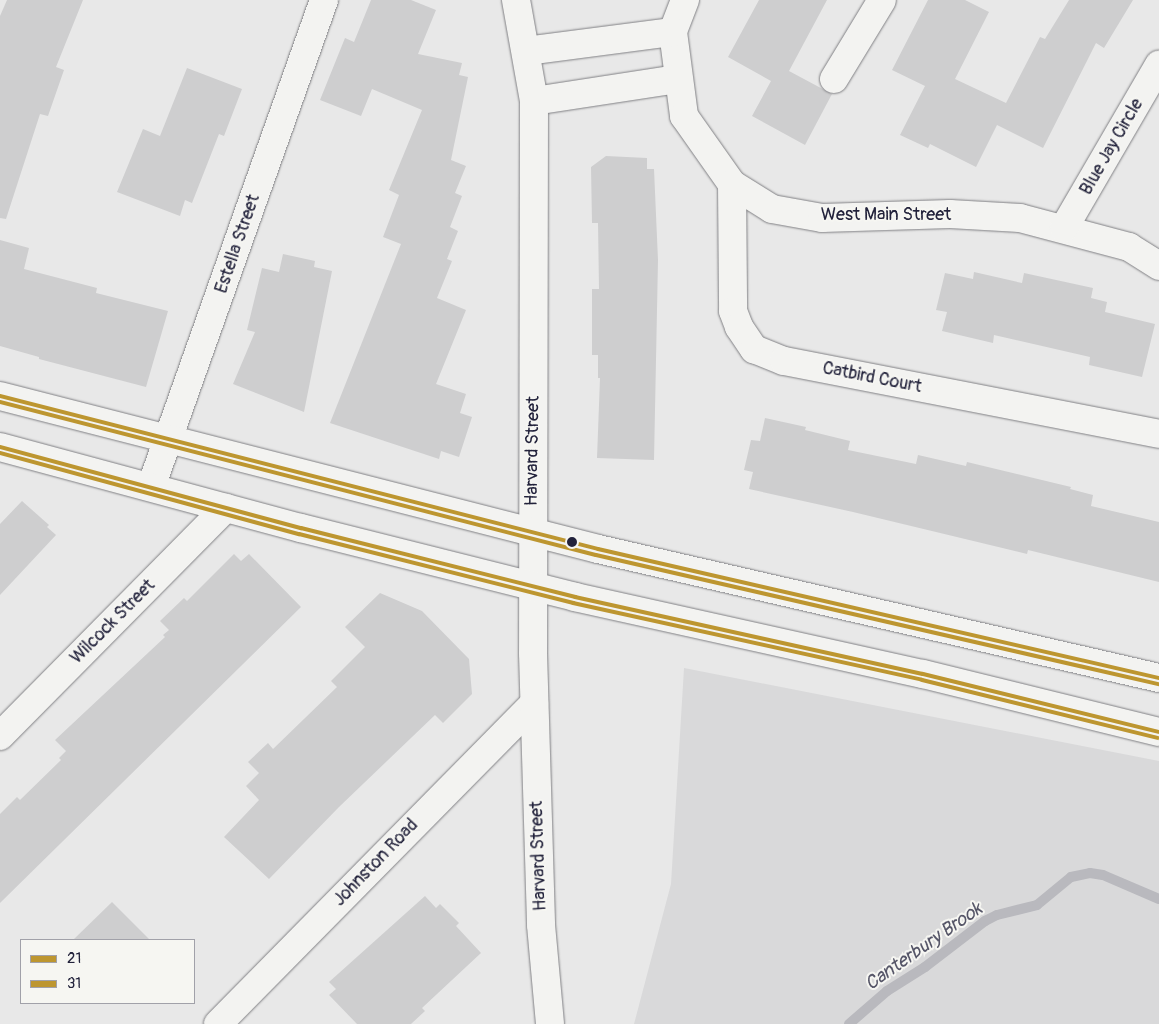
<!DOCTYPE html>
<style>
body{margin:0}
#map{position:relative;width:1159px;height:1024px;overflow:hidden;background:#e8e8e8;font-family:Pangolin,sans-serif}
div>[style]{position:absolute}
.green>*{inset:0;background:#d9d9da}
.stream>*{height:10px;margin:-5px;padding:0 5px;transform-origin:5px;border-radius:5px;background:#b9b9be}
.building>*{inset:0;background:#cececf}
.roads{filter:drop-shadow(0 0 1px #808084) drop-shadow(0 0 1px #808084)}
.minor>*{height:28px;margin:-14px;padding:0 14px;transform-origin:14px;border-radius:14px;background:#f3f3f1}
.secondary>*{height:28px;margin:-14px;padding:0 14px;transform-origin:14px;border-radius:14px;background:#f3f3f1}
.trunk>*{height:28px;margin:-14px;padding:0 14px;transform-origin:14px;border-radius:14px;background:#f3f3f1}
.bus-1>*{height:4px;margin:-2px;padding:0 2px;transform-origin:2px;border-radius:2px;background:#bd9630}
.bus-2>*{height:4px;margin:-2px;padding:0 2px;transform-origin:2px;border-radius:2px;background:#bd9630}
.dots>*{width:14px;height:14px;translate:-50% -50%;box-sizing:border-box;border:2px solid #f6f6f2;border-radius:50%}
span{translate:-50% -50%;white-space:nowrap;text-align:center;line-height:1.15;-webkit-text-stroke:4px #f6f6f2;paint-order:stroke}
.street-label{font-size:18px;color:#22223b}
.water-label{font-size:19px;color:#565668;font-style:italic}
.legend{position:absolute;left:20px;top:939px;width:175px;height:65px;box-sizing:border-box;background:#f6f6f2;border:1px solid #a1a1a9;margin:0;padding:6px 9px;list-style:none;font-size:15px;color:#22223b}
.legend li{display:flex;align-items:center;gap:10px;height:25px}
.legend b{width:25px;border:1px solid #a1a1a9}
</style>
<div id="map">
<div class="green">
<i style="clip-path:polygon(684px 668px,1159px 761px,1159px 1024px,634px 1024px,671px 884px)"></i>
</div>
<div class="stream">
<i style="left:849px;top:1024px;width:50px;rotate:-41deg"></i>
<i style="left:887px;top:991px;width:45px;rotate:-32.3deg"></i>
<i style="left:925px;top:967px;width:76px;rotate:-37.5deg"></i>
<i style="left:985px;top:921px;width:13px;rotate:-27deg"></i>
<i style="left:997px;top:915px;width:41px;rotate:-14deg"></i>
<i style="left:1037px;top:905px;width:44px;rotate:-39.5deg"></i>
<i style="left:1071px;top:877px;width:19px;rotate:-12deg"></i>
<i style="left:1090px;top:873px;width:13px;rotate:9deg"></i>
<i style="left:1103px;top:875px;width:61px;rotate:23.2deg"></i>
</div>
<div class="building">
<i style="clip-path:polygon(7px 0,83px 0,56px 67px,64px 70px,48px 116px,40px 114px,6px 219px,0 218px,0 16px)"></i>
<i style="clip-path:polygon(371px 0,411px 0,436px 10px,418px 54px,462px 63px,459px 75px,468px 77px,451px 160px,466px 166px,455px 193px,462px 196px,450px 227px,458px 231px,447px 259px,452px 261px,437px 298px,466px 310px,436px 384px,466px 394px,460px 413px,472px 417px,459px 457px,441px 451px,439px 459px,330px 423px,401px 244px,383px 237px,399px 195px,389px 190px,422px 110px,372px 89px,361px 116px,320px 100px,345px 38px,354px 42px)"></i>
<i style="clip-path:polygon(759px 0,827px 0,789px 71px,832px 94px,805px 145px,752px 116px,771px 81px,728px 57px)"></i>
<i style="clip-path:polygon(928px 0,965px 0,989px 12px,955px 79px,1006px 103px,1040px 37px,1045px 39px,1069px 0,1133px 0,1104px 48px,1096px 43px,1043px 148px,997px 125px,976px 167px,930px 144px,928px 148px,900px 135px,925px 86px,892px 70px)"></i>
<i style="clip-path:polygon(187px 68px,242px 89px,224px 136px,219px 134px,192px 203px,185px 200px,180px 216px,117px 192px,143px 129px,160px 136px)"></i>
<i style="clip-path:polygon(606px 156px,647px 158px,647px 169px,654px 169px,658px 260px,654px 460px,597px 458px,600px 378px,598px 378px,598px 355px,592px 355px,592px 289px,599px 289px,598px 223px,592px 223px,591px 167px)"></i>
<i style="clip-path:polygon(0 240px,29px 248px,24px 269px,97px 288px,96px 293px,168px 311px,146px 387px,39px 359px,39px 357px,0 346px)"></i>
<i style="clip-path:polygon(283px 254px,315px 261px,314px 267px,332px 271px,304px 412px,233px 384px,255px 332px,247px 330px,262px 268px,279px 272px)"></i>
<i style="clip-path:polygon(974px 272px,1022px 283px,1024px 273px,1093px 288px,1091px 298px,1107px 302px,1105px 312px,1155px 324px,1142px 377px,1089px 365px,1090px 357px,994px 335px,993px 343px,942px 331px,947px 312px,936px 310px,945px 273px,973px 279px)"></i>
<i style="clip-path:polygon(765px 418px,806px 427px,805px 430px,850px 441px,848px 450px,916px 464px,918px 455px,966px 466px,967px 462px,1071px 487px,1070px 489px,1093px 495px,1091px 506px,1159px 522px,1159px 582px,1028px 550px,1027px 554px,853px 512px,749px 489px,753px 472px,744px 470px,751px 440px,760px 441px)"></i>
<i style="clip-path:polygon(22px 501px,49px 525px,47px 527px,56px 535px,0 595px,0 524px)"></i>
<i style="clip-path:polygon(234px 554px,241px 561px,249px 554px,301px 607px,0 903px,0 814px,17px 797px,20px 800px,61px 760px,59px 758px,66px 751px,55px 740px,165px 637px,163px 635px,169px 630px,160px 621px,184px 598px,187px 601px)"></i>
<i style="clip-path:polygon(380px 593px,422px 611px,469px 659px,472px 694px,443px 723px,435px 715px,339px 807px,269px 879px,224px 837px,259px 800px,246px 786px,259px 773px,248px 762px,268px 743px,273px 749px,337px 687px,331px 681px,365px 647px,345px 627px)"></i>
<i style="clip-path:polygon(425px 896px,436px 908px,440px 904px,459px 923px,456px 926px,481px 953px,422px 1008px,425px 1011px,411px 1024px,357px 1024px,329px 995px,336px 989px,329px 982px)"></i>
<i style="clip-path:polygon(112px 902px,150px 940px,73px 940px)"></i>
</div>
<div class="roads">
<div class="minor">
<i style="left:685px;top:0;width:34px;rotate:111deg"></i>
<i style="left:673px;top:32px;width:85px;rotate:82.5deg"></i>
<i style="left:684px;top:116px;width:83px;rotate:54.8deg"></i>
<i style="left:732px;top:184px;width:47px;rotate:32deg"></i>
<i style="left:772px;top:209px;width:51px;rotate:10.2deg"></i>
<i style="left:822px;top:218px;width:128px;rotate:-1.8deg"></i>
<i style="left:950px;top:214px;width:70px;rotate:3.3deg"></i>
<i style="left:1020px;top:218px;width:113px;rotate:14.9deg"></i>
<i style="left:1129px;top:247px;width:36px;rotate:32deg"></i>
<i style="left:526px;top:51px;width:148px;rotate:-7.4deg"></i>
<i style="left:834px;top:79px;width:92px;rotate:-58.7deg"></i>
<i style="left:534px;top:101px;width:146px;rotate:-8.7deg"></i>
<i style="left:732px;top:184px;width:127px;rotate:89.5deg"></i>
<i style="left:733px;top:311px;width:17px;rotate:69deg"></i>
<i style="left:739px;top:327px;width:27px;rotate:56deg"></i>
<i style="left:754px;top:349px;width:32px;rotate:22deg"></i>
<i style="left:784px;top:361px;width:382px;rotate:11deg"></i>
<i style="left:1064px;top:228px;width:189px;rotate:-59.8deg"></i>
<i style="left:151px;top:487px;width:517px;rotate:-70.44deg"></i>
<i style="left:0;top:736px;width:321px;rotate:-45.3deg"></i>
<i style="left:218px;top:1024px;width:450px;rotate:-45.4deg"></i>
</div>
<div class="secondary">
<i style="left:516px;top:0;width:103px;rotate:79.9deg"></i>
<i style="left:534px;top:101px;width:552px;rotate:90.1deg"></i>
<i style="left:533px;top:653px;width:272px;rotate:88.3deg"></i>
<i style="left:541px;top:925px;width:99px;rotate:84.8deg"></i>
</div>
<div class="trunk">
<i style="left:0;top:396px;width:617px;rotate:14.35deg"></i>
<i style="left:598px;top:549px;width:576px;rotate:12.95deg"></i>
<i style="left:0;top:447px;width:312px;rotate:15.1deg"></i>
<i style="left:301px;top:528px;width:283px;rotate:14.1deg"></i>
<i style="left:575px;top:597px;width:356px;rotate:12.5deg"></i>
<i style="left:923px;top:674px;width:243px;rotate:13.8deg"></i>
</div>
</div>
<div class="bus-1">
<i style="left:0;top:396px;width:617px;rotate:14.35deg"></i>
<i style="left:598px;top:549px;width:576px;rotate:12.95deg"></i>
<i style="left:0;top:447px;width:312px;rotate:15.1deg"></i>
<i style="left:301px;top:528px;width:283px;rotate:14.1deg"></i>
<i style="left:575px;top:597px;width:356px;rotate:12.5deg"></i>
<i style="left:923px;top:674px;width:243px;rotate:13.8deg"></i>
</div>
<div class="bus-2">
<i style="left:0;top:402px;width:615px;rotate:14.4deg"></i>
<i style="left:596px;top:555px;width:577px;rotate:12.93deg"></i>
<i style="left:0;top:453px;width:310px;rotate:15.2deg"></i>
<i style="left:299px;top:534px;width:283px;rotate:14.1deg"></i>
<i style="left:573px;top:603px;width:357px;rotate:12.4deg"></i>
<i style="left:922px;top:680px;width:243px;rotate:13.8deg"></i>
</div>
<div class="dots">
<i style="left:572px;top:542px;background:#22223b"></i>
</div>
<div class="street-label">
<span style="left:1112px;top:147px;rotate:-60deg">Blue Jay Circle</span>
<span style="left:886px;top:215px">West Main Street</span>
<span style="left:238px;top:244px;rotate:-71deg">Estella Street</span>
<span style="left:872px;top:378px;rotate:11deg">Catbird Court</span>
<span style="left:533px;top:451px;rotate:-89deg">Harvard Street</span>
<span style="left:113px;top:622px;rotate:-45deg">Wilcock Street</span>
<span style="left:539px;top:856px;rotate:-92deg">Harvard Street</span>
<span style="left:376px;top:863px;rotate:-46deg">Johnston Road</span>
</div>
<div class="water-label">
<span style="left:924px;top:947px;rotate:-35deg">Canterbury Brook</span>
</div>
<ul class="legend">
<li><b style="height:6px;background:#bd9630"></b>21</li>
<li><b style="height:6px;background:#bd9630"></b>31</li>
</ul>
</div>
